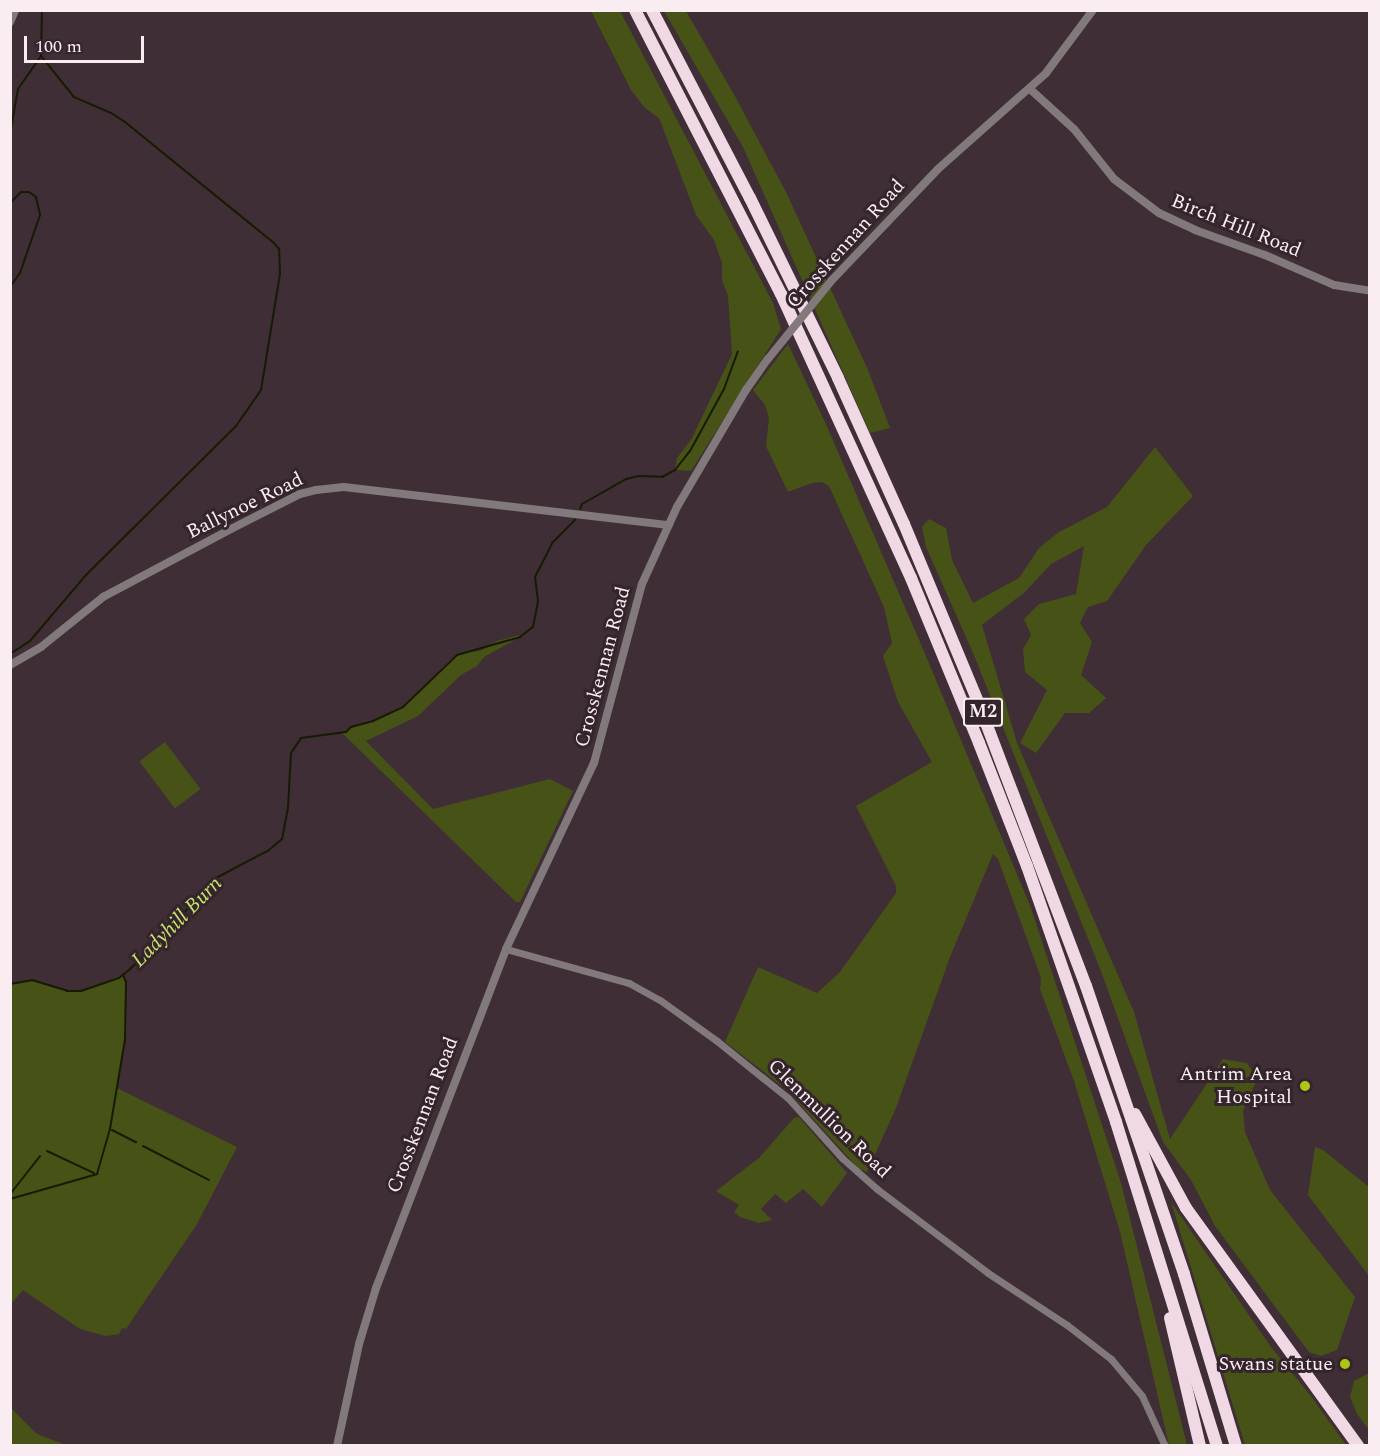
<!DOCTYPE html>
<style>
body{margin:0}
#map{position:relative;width:1380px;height:1456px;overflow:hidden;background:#3f2e36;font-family:Spectral,serif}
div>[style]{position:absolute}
.green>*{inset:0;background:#475216;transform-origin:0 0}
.stream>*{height:2px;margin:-1px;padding:0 1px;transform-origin:1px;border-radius:1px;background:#161b02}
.minor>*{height:7px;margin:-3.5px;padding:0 3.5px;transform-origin:3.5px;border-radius:3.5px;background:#82797d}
.tertiary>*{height:8px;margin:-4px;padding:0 4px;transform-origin:4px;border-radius:4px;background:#82797d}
.motorway>*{height:12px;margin:-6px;padding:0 6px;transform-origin:6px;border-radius:6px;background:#f0d9e4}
.tertiary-bridge>*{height:8px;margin:-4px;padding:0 4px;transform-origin:4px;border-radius:4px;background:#82797d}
.dots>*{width:16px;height:16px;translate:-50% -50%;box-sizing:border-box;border:3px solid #34242c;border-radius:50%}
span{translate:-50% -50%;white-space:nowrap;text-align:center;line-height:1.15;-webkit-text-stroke:6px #34242c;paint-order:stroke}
.shield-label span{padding:2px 4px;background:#34242c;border:2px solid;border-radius:4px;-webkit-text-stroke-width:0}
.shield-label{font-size:18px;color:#f9edf2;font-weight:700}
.street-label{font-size:20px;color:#f9edf2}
.poi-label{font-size:20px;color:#f9edf2}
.right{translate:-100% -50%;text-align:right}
.water-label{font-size:21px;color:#c8e06d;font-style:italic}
.frame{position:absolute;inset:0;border:12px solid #f9edf2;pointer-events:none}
.scale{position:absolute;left:24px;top:36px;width:120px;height:27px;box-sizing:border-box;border:3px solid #f9edf2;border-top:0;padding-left:8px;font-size:18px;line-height:21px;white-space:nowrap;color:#f9edf2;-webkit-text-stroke:4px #34242c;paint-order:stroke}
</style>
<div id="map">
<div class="green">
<i style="clip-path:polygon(591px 11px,620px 11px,773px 303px,781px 329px,691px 471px,675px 470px,677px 458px,691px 440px,732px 354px,728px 296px,722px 280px,722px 263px,714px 240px,696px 215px,659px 118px,645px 108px,631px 90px)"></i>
<i style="clip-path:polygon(664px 11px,686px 11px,736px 98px,786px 192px,868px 370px,890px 428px,870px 433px,743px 147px)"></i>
<i style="clip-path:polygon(788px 344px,825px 422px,923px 649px,1031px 908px,1121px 1183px,1187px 1445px,1169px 1445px,1120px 1232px,1074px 1081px,1040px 989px,1041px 978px,998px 859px,993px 854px,950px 957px,896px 1108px,867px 1172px,859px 1169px,786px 1089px,725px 1042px,758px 967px,817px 993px,840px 972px,896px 893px,896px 886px,856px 806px,932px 762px,898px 702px,883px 656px,892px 643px,884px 607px,829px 486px,822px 482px,812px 483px,788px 492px,766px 446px,769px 418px,765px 405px,753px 390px)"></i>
<i style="clip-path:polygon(1155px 447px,1193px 496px,1146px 545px,1107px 601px,1088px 607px,1080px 623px,1092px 642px,1081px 675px,1106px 698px,1089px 713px,1065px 713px,1036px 753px,1020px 743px,1047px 690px,1025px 672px,1023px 649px,1031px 635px,1024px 619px,1039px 604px,1076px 594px,1084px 546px,1051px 564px,1025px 592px,982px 625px,1017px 743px,1134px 1012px,1170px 1139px,1223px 1059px,1247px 1063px,1257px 1079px,1243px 1111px,1245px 1132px,1270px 1190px,1355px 1297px,1337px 1350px,1321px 1356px,1309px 1352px,1215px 1226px,1191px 1180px,1163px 1142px,1099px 966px,973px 653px,926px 547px,922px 527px,929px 519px,946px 528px,952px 560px,973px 603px,1019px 578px,1039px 548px,1059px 532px,1107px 507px)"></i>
<i style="clip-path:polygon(519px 635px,520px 637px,484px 657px,477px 666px,461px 675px,418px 716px,366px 741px,433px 809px,550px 779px,573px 791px,520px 902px,516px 902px,342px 733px,351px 727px,373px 721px,403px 707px,449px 661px,461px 653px,480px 651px,497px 641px)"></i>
<i style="left:165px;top:742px;width:59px;height:32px;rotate:53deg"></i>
<i style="clip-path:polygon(123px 975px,126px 982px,125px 1039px,117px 1088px,237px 1147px,197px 1224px,126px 1329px,122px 1328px,119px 1334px,106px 1336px,80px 1329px,23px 1290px,11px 1304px,11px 984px,32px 980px,67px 991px,81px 991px)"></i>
<i style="clip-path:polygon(799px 1117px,847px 1173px,822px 1207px,803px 1189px,786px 1203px,775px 1194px,761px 1209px,772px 1220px,759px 1223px,740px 1217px,734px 1212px,739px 1205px,716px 1191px,759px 1158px,794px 1118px)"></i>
<i style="clip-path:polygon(1315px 1147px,1323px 1150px,1369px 1187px,1369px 1276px,1308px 1195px)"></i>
<i style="clip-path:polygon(1171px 1202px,1271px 1347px,1310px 1395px,1346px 1445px,1245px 1445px)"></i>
<i style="clip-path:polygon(1369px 1373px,1369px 1430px,1357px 1414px,1350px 1397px,1354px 1381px)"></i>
<i style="clip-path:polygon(11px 1408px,37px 1434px,66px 1445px,11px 1445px)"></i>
</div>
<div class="stream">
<i style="left:10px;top:134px;width:46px;rotate:-79.9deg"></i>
<i style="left:18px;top:89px;width:40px;rotate:-55.1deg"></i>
<i style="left:41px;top:56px;width:46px;rotate:-88.8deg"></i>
<i style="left:10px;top:203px;width:16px;rotate:-45deg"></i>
<i style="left:21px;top:192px;width:8px"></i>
<i style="left:29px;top:192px;width:9px;rotate:36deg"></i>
<i style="left:36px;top:197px;width:18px;rotate:77deg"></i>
<i style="left:40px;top:215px;width:61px;rotate:109deg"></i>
<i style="left:20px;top:273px;width:17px;rotate:126deg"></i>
<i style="left:580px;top:509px;width:5px;rotate:-68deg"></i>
<i style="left:582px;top:504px;width:51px;rotate:-29.6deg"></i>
<i style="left:626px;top:479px;width:13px;rotate:-13deg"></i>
<i style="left:639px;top:476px;width:23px;rotate:2deg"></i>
<i style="left:662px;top:477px;width:15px;rotate:-28deg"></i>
<i style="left:675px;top:470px;width:24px;rotate:-52deg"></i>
<i style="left:690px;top:451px;width:71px;rotate:-61.3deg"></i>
<i style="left:724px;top:389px;width:40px;rotate:-69.8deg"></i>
<i style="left:10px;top:654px;width:24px;rotate:-33deg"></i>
<i style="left:30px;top:641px;width:87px;rotate:-49.7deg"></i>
<i style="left:86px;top:575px;width:211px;rotate:-44.8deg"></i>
<i style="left:236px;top:426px;width:44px;rotate:-55.2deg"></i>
<i style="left:261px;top:390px;width:118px;rotate:-80.7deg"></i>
<i style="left:280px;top:274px;width:25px;rotate:-92deg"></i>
<i style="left:279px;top:249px;width:8px;rotate:-130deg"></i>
<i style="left:274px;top:243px;width:192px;rotate:-140.9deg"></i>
<i style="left:125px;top:122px;width:17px;rotate:-147deg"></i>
<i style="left:111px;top:113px;width:40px;rotate:-156.6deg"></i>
<i style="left:74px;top:97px;width:53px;rotate:-128.8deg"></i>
<i style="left:10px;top:984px;width:22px;rotate:-10deg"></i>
<i style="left:32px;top:980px;width:37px;rotate:17deg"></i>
<i style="left:67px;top:991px;width:14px"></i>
<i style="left:81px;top:991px;width:40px;rotate:-18.9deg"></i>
<i style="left:119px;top:978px;width:14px;rotate:-39deg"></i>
<i style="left:130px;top:969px;width:61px;rotate:-43.7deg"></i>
<i style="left:174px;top:927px;width:26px;rotate:-54deg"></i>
<i style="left:189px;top:906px;width:39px;rotate:-46deg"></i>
<i style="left:216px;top:878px;width:60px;rotate:-27.8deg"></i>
<i style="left:269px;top:850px;width:17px;rotate:-40deg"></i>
<i style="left:282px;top:839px;width:32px;rotate:-79deg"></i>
<i style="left:288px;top:808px;width:55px;rotate:-86.9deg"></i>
<i style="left:291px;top:753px;width:18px;rotate:-56deg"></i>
<i style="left:301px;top:738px;width:45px;rotate:-7.6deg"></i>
<i style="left:346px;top:732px;width:7px;rotate:-45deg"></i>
<i style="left:351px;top:727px;width:23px;rotate:-15deg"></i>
<i style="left:373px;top:721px;width:33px;rotate:-25deg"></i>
<i style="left:403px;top:707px;width:75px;rotate:-43.9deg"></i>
<i style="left:457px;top:655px;width:66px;rotate:-15.9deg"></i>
<i style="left:520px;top:637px;width:16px;rotate:-38deg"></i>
<i style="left:533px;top:627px;width:26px;rotate:-79deg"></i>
<i style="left:538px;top:601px;width:24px;rotate:-97deg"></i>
<i style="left:535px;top:577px;width:38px;rotate:-63deg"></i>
<i style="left:552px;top:543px;width:33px;rotate:-45deg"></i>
<i style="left:112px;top:1130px;width:27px;rotate:27deg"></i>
<i style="left:143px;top:1146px;width:74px;rotate:27.3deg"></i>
<i style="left:47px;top:1151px;width:52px;rotate:25.1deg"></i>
<i style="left:97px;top:1174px;width:47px;rotate:-73.9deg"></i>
<i style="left:110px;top:1129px;width:91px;rotate:-80.5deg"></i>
<i style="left:125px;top:1039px;width:57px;rotate:-89deg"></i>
<i style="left:126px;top:982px;width:8px;rotate:-113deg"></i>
<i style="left:11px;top:1193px;width:47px;rotate:-51.9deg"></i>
<i style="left:10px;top:1199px;width:91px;rotate:-16deg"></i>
</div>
<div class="minor">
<i style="left:10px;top:22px;width:13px;rotate:-67deg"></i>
<i style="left:506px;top:949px;width:128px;rotate:15.5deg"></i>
<i style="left:629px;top:983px;width:35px;rotate:29deg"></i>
<i style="left:660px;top:1000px;width:70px;rotate:35.7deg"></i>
<i style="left:717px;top:1041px;width:91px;rotate:38.8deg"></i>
<i style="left:788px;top:1098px;width:81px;rotate:48deg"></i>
<i style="left:842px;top:1158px;width:47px;rotate:41.5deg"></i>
<i style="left:877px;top:1189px;width:139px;rotate:37.1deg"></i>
<i style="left:988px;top:1273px;width:95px;rotate:33.4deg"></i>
<i style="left:1067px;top:1325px;width:56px;rotate:37.7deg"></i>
<i style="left:1111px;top:1359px;width:48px;rotate:50deg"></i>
<i style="left:1142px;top:1396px;width:55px;rotate:65.3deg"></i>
</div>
<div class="tertiary">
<i style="left:1030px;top:89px;width:59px;rotate:42.3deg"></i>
<i style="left:1074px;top:129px;width:64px;rotate:51.3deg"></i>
<i style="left:1114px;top:179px;width:56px;rotate:37.1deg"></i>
<i style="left:1159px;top:213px;width:40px;rotate:25deg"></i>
<i style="left:1195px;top:230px;width:74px;rotate:19.7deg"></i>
<i style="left:1265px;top:255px;width:75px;rotate:23.5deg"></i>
<i style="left:1334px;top:285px;width:36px;rotate:9deg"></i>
<i style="left:832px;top:280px;width:153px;rotate:-46.3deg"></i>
<i style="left:938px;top:169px;width:144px;rotate:-41.6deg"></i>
<i style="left:1046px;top:73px;width:79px;rotate:-53.3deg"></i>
<i style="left:10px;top:665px;width:36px;rotate:-30deg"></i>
<i style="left:41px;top:647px;width:80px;rotate:-38.9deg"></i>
<i style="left:103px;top:597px;width:145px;rotate:-28deg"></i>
<i style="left:231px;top:529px;width:77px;rotate:-26.9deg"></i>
<i style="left:300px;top:494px;width:16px;rotate:-14deg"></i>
<i style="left:316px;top:490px;width:28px;rotate:-6deg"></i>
<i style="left:344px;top:487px;width:327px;rotate:6.7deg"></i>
<i style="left:337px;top:1446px;width:104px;rotate:-77.8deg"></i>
<i style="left:359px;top:1344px;width:59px;rotate:-73.1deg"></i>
<i style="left:376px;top:1288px;width:363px;rotate:-69deg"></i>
<i style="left:506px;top:949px;width:206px;rotate:-64.7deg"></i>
<i style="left:594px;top:763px;width:185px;rotate:-75deg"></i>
<i style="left:642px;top:584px;width:85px;rotate:-65.6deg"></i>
<i style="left:677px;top:507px;width:136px;rotate:-59.5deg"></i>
<i style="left:746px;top:390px;width:38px;rotate:-55deg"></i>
</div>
<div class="motorway">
<i style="left:635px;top:10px;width:319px;rotate:62.8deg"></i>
<i style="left:781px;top:294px;width:312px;rotate:65.4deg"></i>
<i style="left:911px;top:578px;width:178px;rotate:67.6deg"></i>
<i style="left:979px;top:743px;width:132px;rotate:68.7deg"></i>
<i style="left:1027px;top:866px;width:271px;rotate:70.8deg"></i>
<i style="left:1116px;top:1122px;width:339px;rotate:72.7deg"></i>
<i style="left:652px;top:10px;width:212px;rotate:62.5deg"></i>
<i style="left:750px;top:198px;width:200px;rotate:63.9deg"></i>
<i style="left:838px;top:378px;width:160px;rotate:65.7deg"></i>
<i style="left:904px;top:524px;width:198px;rotate:67.4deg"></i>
<i style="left:980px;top:707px;width:298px;rotate:69.2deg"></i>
<i style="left:1086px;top:986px;width:304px;rotate:71.2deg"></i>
<i style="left:1184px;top:1274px;width:180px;rotate:73.2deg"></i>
<i style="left:1135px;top:1114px;width:107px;rotate:61.5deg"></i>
<i style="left:1186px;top:1208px;width:294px;rotate:54.1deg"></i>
<i style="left:1170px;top:1318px;width:131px;rotate:76.8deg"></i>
</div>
<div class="tertiary-bridge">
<i style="left:768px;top:359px;width:102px;rotate:-51deg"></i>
</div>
<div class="dots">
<i style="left:1305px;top:1086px;background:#acc613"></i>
<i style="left:1345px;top:1364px;background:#acc613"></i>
</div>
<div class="shield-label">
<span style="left:983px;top:712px">M2</span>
</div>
<div class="street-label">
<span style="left:1236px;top:226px;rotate:22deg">Birch Hill Road</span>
<span style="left:846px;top:244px;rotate:-48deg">Crosskennan Road</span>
<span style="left:245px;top:506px;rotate:-26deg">Ballynoe Road</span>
<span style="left:603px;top:667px;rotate:-75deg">Crosskennan Road</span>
<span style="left:423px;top:1115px;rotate:-69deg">Crosskennan Road</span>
<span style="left:829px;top:1119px;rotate:44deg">Glenmullion Road</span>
</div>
<div class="poi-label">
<span class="right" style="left:1292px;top:1086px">Antrim Area<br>Hospital</span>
<span class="right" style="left:1333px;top:1364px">Swans statue</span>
</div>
<div class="water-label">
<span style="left:177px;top:922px;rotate:-45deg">Ladyhill Burn</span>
</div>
<div class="frame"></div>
<div class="scale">100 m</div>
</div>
